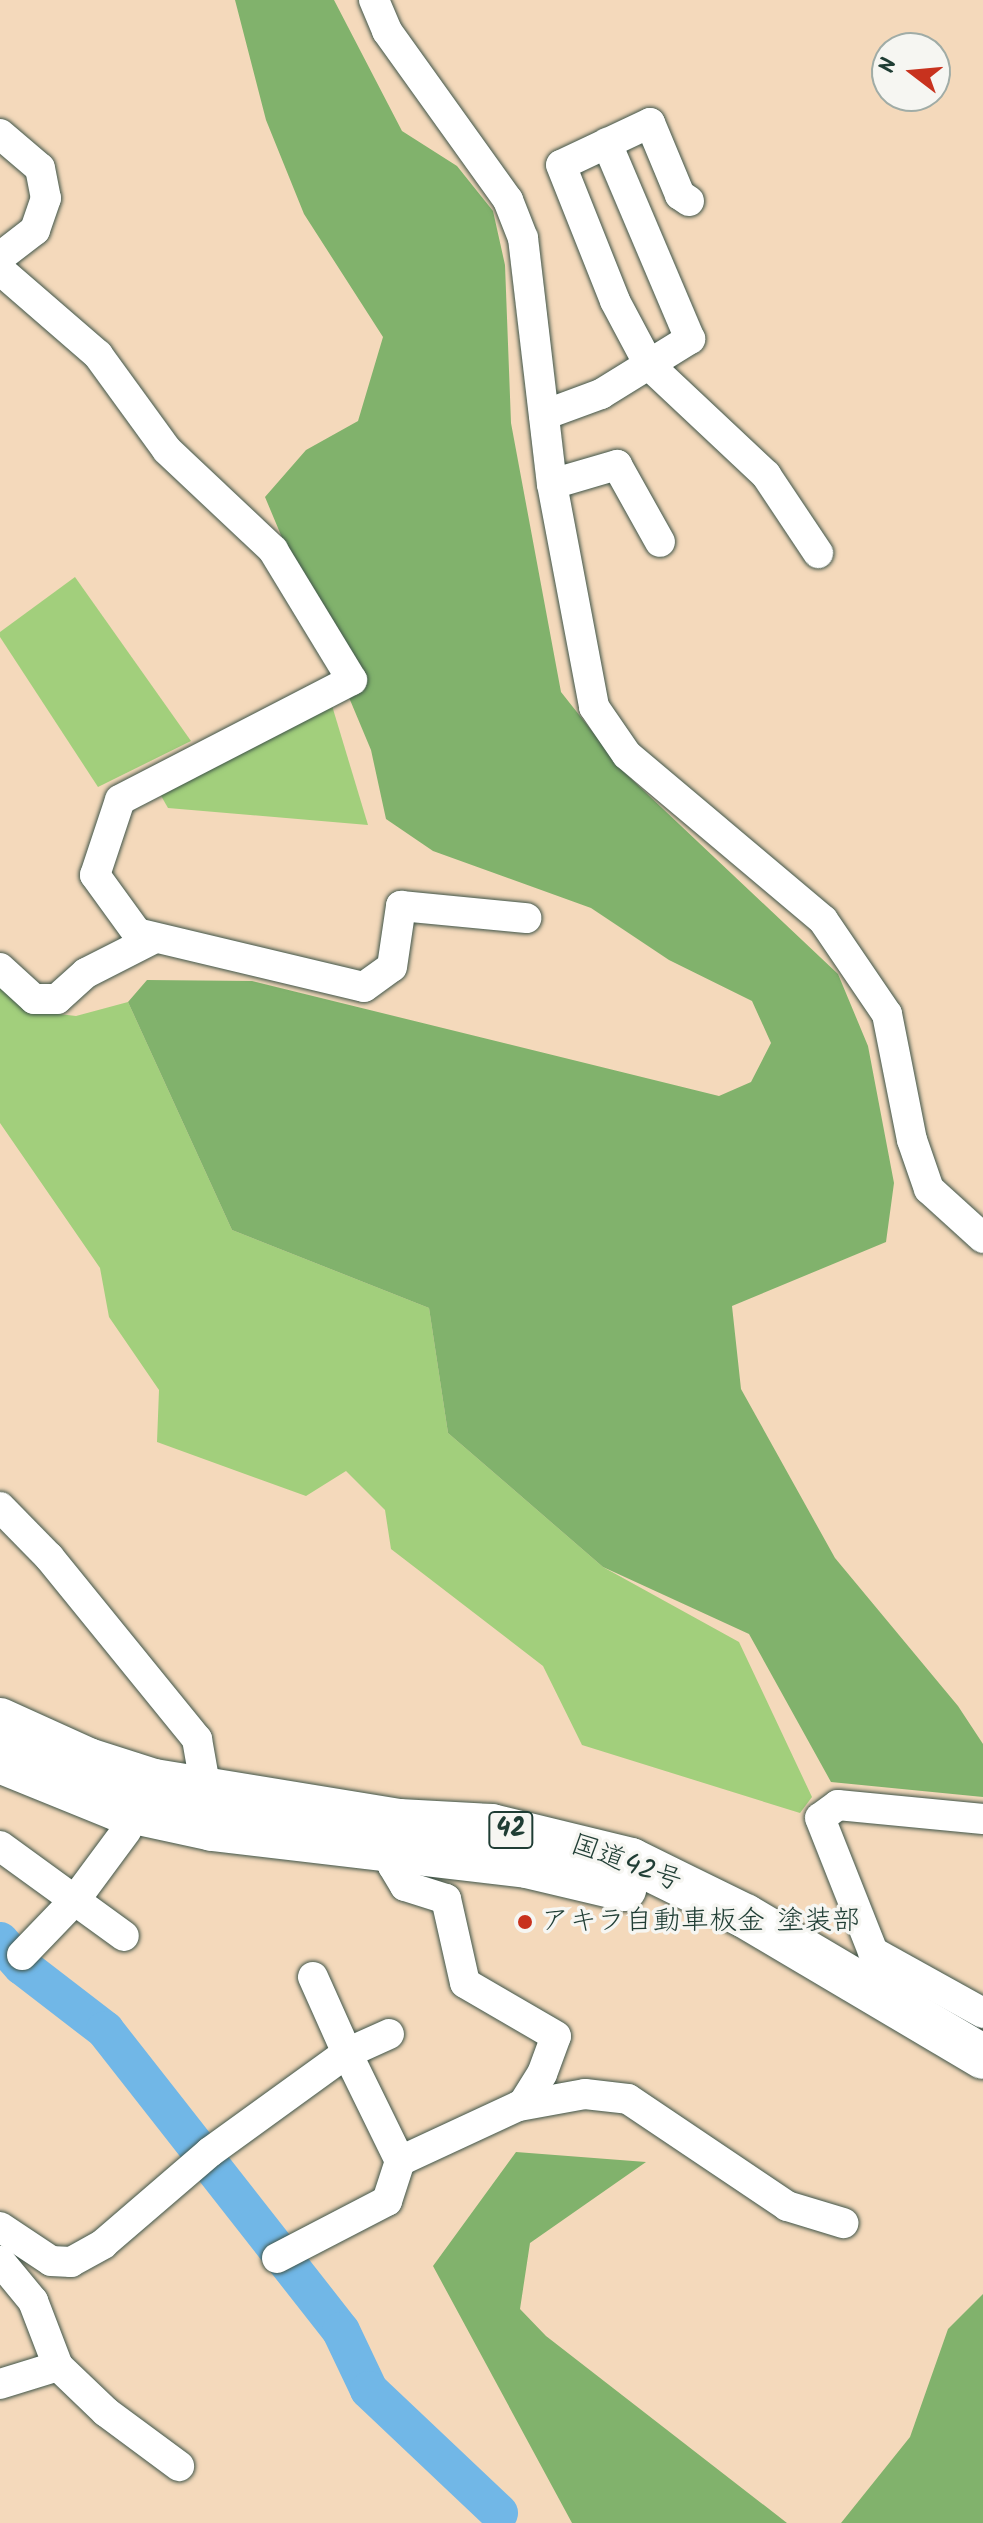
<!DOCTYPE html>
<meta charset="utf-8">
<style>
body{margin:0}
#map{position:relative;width:983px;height:2523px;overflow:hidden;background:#f4d9bb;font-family:Kalam,"Klee One",sans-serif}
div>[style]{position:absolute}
.green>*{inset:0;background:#a2cf7c}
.forest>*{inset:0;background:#81b26c}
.river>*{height:38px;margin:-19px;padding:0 19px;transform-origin:19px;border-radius:19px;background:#71b7e7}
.roads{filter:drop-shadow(0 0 2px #3f5448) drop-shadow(0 0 2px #3f5448)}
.minor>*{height:30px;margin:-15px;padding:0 15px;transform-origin:15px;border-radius:15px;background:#fff}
.highway>*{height:44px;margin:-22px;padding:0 22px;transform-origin:22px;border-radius:22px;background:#fff}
.dots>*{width:22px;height:22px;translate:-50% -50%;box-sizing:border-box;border:4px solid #f6f6f2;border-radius:50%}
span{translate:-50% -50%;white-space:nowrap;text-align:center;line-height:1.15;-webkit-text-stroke:7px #f6f6f2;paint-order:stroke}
.shield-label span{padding:2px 6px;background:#f6f6f2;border:2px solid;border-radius:6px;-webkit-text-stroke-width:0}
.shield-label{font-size:26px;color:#1f3d34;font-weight:700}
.street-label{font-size:28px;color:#1f3d34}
.poi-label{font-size:28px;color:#1f3d34}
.left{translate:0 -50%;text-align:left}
.north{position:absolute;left:871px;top:32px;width:80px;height:80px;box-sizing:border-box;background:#f6f6f2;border:2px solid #a0aca6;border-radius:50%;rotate:286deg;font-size:22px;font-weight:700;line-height:32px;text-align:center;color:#1f3d34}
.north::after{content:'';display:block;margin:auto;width:28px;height:36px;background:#c8321e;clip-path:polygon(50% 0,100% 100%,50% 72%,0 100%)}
</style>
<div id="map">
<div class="green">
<i style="clip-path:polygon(75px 577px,191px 741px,98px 787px,0 637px,0 632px)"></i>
<i style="clip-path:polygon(330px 699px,368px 825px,168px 808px,156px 787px)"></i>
<i style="clip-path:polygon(0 978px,33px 1011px,76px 1016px,128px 1002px,232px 1230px,429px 1308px,448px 1433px,603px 1567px,739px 1642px,812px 1797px,800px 1813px,582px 1745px,543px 1666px,391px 1549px,385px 1510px,346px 1471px,306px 1496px,157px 1442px,159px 1390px,109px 1317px,100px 1268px,0 1123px)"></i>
</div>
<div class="forest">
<i style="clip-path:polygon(235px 0,334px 0,402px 131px,457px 166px,493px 211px,505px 265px,511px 423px,561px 692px,626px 774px,838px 974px,868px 1046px,894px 1183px,886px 1242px,732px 1306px,741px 1389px,835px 1558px,958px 1706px,983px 1744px,983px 1797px,831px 1782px,749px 1634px,603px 1567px,448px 1433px,429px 1308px,232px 1230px,128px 1002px,147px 980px,252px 981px,719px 1096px,751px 1082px,771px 1043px,752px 1001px,669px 960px,591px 908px,433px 851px,386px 819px,371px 750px,265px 497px,306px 450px,358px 421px,383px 337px,304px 214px,266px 120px)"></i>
<i style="clip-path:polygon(516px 2152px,646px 2162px,530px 2243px,520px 2309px,546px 2336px,787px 2523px,572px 2523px,433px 2266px)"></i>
<i style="clip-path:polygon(983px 2294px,983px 2523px,841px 2523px,910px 2437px,948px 2329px)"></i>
</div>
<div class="river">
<i style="left:0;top:1941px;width:33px;rotate:49deg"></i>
<i style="left:22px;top:1966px;width:105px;rotate:37.6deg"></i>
<i style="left:105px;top:2030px;width:382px;rotate:51.9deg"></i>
<i style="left:341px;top:2331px;width:65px;rotate:64.6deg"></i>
<i style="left:369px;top:2390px;width:179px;rotate:43.4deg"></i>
</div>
<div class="roads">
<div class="minor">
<i style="left:374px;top:0;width:34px;rotate:67deg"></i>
<i style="left:387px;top:31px;width:208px;rotate:54.4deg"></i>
<i style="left:508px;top:200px;width:41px;rotate:68.5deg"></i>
<i style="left:523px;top:238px;width:248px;rotate:83.3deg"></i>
<i style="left:552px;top:484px;width:227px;rotate:79.3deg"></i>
<i style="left:594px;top:707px;width:58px;rotate:55.5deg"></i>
<i style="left:627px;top:755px;width:256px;rotate:40.1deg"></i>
<i style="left:823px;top:920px;width:114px;rotate:55.8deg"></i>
<i style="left:887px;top:1014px;width:128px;rotate:78.8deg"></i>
<i style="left:912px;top:1140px;width:52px;rotate:70.9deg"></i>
<i style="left:929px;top:1189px;width:73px;rotate:42.2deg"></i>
<i style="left:0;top:134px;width:52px;rotate:40.4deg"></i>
<i style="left:40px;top:168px;width:31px;rotate:79deg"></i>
<i style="left:46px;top:198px;width:34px;rotate:109deg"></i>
<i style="left:35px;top:230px;width:44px;rotate:142.4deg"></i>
<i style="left:689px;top:201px;width:11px;rotate:-146deg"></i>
<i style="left:680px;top:195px;width:78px;rotate:-112.6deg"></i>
<i style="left:650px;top:123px;width:98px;rotate:154.7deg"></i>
<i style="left:561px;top:165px;width:146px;rotate:68.3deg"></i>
<i style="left:615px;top:301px;width:72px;rotate:62deg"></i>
<i style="left:649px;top:365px;width:161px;rotate:43.2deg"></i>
<i style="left:766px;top:475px;width:94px;rotate:56.3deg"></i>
<i style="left:0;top:270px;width:130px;rotate:40.9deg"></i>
<i style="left:98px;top:355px;width:117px;rotate:54deg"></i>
<i style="left:167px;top:450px;width:146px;rotate:43.3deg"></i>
<i style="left:273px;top:550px;width:152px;rotate:58.7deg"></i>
<i style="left:352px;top:680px;width:261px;rotate:152.7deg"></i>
<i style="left:120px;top:800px;width:79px;rotate:108.4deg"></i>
<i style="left:95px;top:875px;width:72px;rotate:54.1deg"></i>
<i style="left:137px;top:933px;width:233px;rotate:13.4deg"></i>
<i style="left:364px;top:987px;width:34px;rotate:-36deg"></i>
<i style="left:392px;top:967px;width:62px;rotate:-81.6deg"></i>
<i style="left:401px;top:906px;width:126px;rotate:5.5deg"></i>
<i style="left:544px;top:415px;width:61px;rotate:-20.2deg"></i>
<i style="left:601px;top:394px;width:105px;rotate:-31.7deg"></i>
<i style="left:690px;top:339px;width:213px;rotate:-113deg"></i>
<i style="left:552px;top:484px;width:68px;rotate:-16.3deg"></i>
<i style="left:617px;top:465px;width:88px;rotate:60.8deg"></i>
<i style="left:0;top:968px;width:46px;rotate:42.4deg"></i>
<i style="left:34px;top:999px;width:23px"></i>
<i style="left:57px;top:999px;width:39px;rotate:-42deg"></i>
<i style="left:86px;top:973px;width:77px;rotate:-26.9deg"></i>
<i style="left:0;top:1507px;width:70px;rotate:45.6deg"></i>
<i style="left:49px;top:1557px;width:235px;rotate:50.9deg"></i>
<i style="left:197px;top:1739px;width:69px;rotate:80deg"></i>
<i style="left:983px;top:1819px;width:146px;rotate:-174.5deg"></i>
<i style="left:838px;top:1805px;width:22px;rotate:144deg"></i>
<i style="left:820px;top:1818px;width:144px;rotate:68.4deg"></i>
<i style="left:873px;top:1952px;width:126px;rotate:29deg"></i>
<i style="left:0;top:1846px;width:153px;rotate:36deg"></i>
<i style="left:22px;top:1955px;width:76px;rotate:-46.1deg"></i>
<i style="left:75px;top:1900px;width:86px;rotate:-53.5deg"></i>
<i style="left:313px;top:1977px;width:83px;rotate:65.9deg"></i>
<i style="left:347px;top:2053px;width:46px;rotate:-24.3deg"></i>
<i style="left:519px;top:2106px;width:67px;rotate:-10.3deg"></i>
<i style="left:585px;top:2094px;width:43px;rotate:6.6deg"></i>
<i style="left:628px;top:2099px;width:192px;rotate:33.9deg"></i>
<i style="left:787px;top:2206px;width:59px;rotate:16.9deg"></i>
<i style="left:0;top:2227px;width:61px;rotate:33.7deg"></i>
<i style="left:51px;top:2261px;width:20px;rotate:3deg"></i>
<i style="left:71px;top:2262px;width:37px;rotate:-29deg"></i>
<i style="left:103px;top:2244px;width:141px;rotate:-40.7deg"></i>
<i style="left:210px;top:2152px;width:169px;rotate:-35.9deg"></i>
<i style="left:347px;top:2053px;width:120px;rotate:63.9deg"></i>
<i style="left:400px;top:2161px;width:136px;rotate:-24.9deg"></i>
<i style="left:523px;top:2104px;width:36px;rotate:-58deg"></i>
<i style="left:542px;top:2074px;width:40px;rotate:-69.8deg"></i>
<i style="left:556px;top:2036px;width:105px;rotate:-149.8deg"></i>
<i style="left:465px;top:1983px;width:86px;rotate:-102.7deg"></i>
<i style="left:446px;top:1899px;width:43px;rotate:-162.4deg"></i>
<i style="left:405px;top:1886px;width:23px;rotate:-121deg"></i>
<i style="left:393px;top:1866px;width:31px;rotate:-83deg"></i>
<i style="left:277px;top:2258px;width:124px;rotate:-27.4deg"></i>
<i style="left:387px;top:2201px;width:42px;rotate:-72deg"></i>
<i style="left:0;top:2261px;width:52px;rotate:50.5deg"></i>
<i style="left:33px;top:2301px;width:70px;rotate:69deg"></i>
<i style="left:58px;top:2366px;width:66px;rotate:43.8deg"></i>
<i style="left:106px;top:2412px;width:91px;rotate:36.5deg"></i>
<i style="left:0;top:2384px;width:61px;rotate:-17.2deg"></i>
</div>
<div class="highway">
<i style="left:0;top:1720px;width:97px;rotate:24.4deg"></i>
<i style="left:88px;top:1760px;width:69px;rotate:17.7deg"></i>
<i style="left:154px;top:1781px;width:248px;rotate:9.3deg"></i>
<i style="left:399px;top:1821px;width:93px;rotate:3.1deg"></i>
<i style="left:492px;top:1826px;width:143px;rotate:13.7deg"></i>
<i style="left:631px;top:1860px;width:127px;rotate:26.2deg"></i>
<i style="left:745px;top:1916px;width:277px;rotate:30.6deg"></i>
<i style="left:0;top:1761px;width:125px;rotate:22.1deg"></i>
<i style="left:116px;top:1808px;width:98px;rotate:12.3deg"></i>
<i style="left:212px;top:1829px;width:317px;rotate:6.7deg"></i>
<i style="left:527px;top:1866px;width:100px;rotate:13.3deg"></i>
</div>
</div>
<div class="dots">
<i style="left:525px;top:1922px;background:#c8321e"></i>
</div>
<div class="shield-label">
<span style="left:511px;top:1830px">42</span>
</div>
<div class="street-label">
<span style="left:626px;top:1864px;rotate:20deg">国道42号</span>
</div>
<div class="poi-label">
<span class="left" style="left:541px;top:1922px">アキラ自動車板金 塗装部</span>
</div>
<div class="north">N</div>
</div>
